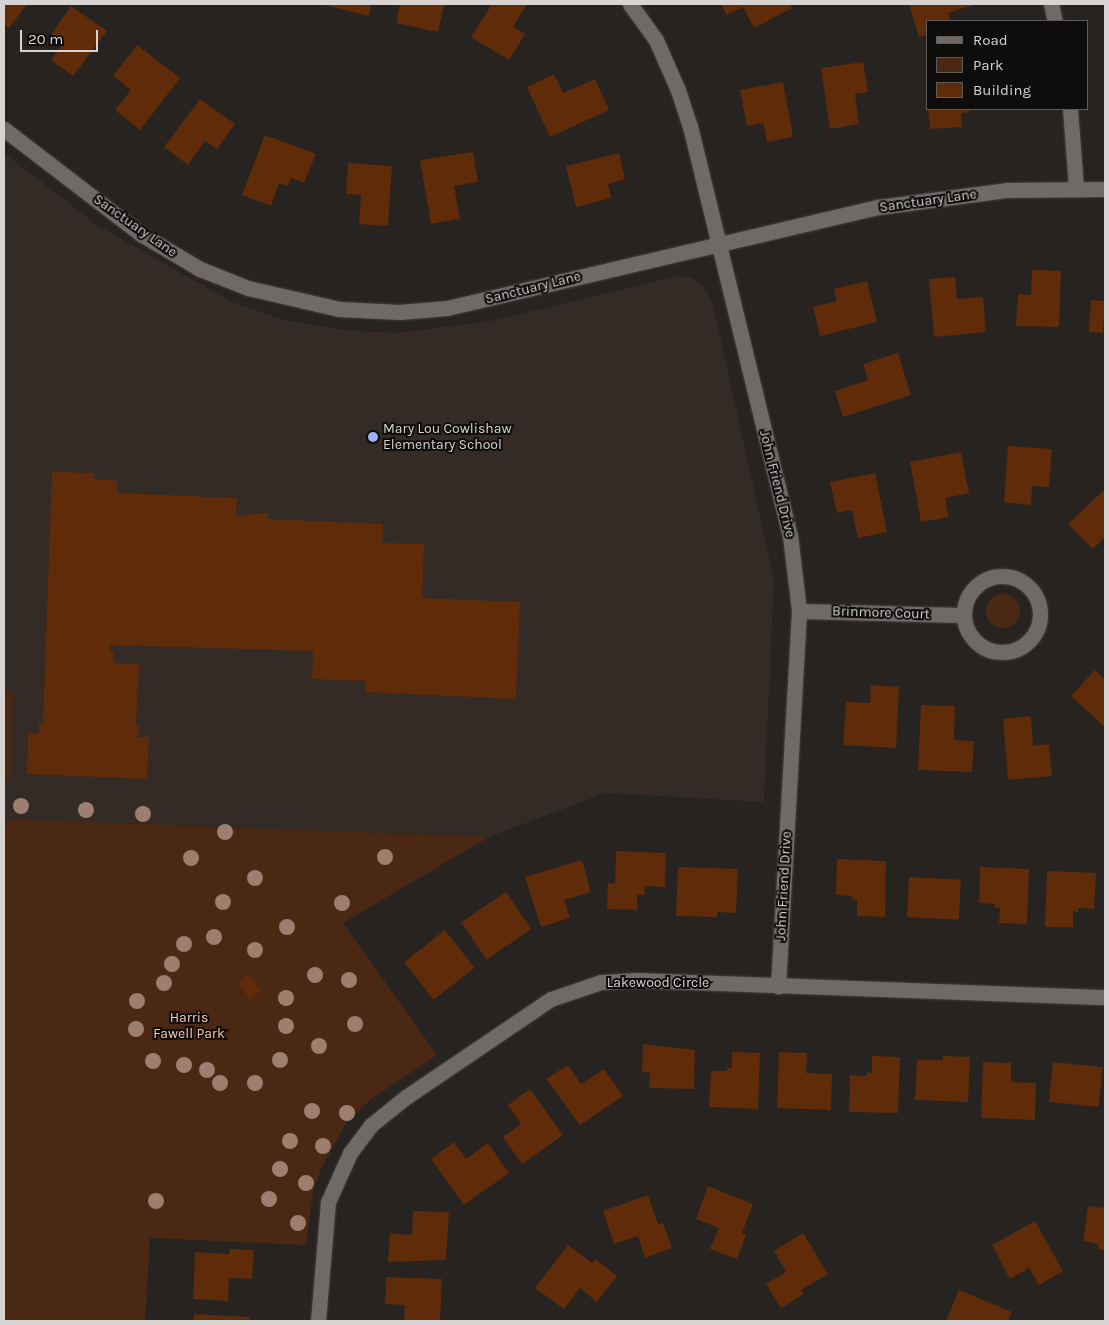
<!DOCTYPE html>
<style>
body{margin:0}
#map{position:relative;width:1109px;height:1325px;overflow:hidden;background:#272321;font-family:Karla,sans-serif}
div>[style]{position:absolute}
.built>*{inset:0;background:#342a26}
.green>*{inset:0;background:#4b2814}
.round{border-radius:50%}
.building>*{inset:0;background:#5f2b09;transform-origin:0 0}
.roads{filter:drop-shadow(0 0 1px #44403e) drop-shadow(0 0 1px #44403e)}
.minor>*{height:15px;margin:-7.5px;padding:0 7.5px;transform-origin:7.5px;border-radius:7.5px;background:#6f6a67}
.minor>.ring{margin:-7.5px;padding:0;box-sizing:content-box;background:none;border:15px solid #6f6a67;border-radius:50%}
.trees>*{width:16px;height:16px;margin:-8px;border-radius:50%;background:#9d7e6f}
.dots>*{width:14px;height:14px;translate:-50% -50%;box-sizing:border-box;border:2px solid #0e0d0c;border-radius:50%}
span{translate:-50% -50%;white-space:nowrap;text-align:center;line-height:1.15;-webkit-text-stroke:4px #0e0d0c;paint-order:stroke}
.street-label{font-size:14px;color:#d7d4d3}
.poi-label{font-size:14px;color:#d7d4d3}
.left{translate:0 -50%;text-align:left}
.park-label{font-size:14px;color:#fec9ae}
.frame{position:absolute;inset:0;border:5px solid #d7d4d3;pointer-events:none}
.legend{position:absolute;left:926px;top:20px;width:162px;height:90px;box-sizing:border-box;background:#0e0d0c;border:1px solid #5e5d5c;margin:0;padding:6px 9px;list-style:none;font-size:15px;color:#d7d4d3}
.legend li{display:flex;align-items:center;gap:10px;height:25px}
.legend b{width:25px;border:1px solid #5e5d5c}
.scale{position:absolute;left:20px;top:30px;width:78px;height:22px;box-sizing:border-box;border:2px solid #d7d4d3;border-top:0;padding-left:6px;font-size:15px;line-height:18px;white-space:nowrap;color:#d7d4d3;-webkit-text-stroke:4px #0e0d0c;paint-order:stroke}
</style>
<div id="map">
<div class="built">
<i style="clip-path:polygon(4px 153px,97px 225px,232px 302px,284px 320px,344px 330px,397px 333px,490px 321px,678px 276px,692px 278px,703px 286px,712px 300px,774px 580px,764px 802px,605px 793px,489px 837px,4px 819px)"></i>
</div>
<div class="green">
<i class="round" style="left:986px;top:594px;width:34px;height:34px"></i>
<i style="clip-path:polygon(4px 691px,13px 691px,10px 781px,4px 781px)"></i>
<i style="clip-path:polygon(4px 819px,489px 837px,343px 923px,437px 1055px,371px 1099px,346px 1123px,321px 1169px,313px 1192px,306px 1245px,150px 1238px,145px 1321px,4px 1321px)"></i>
</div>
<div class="building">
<i style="clip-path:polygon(4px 4px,27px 4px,9px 28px,4px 24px)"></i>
<i style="clip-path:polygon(321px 4px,371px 4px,369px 16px)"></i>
<i style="clip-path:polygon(400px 4px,444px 4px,438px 32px,396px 23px)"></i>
<i style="clip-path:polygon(492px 4px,527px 4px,513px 27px,525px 34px,509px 60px,471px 37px)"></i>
<i style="clip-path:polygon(721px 4px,790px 4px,792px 8px,754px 28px,743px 7px,727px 15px)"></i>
<i style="clip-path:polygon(909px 4px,976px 4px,948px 13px,951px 21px,928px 21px,928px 34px,919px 37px)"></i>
<i style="clip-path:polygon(71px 6px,107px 31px,73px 76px,51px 60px,62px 45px,50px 36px)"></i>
<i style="clip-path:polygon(137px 45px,180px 78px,140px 130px,115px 110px,131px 90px,113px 76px)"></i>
<i style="clip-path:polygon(863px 62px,868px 92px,855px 94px,859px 124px,830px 129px,821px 68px)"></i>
<i style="clip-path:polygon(554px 74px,563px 93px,595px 79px,609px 110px,550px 137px,527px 87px)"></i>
<i style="clip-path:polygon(783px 82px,793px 137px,767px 142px,763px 123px,747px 126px,740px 90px)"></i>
<i style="clip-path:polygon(200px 99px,235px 124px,217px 149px,205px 141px,188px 165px,164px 147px)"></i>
<i style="clip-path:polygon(928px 109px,969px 109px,969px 112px,961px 113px,962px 127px,930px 129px)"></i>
<i style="clip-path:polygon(265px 135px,316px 154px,304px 183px,291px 178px,288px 186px,279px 183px,271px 206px,242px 195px)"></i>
<i style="clip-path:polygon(473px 152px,478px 182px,454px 186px,460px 219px,431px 224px,420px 160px)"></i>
<i style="clip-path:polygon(619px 153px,625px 179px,608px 184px,611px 198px,576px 207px,566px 166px)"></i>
<i style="clip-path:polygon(348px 163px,392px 166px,388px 226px,359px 224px,361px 195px,346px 194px)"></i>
<i style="clip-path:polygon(1032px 270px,1061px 271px,1059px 327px,1016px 326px,1018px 294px,1031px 295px)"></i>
<i style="clip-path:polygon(955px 277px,957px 299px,983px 297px,986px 332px,934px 337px,929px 279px)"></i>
<i style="clip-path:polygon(867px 281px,877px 322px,820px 336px,813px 307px,837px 301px,834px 289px)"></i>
<i style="left:1091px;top:300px;width:14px;height:32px;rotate:4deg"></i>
<i style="clip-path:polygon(898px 353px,911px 395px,843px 417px,835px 391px,868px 380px,863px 364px)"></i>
<i style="clip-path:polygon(1008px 446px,1052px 449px,1049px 487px,1032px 486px,1031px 505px,1004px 502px)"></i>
<i style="clip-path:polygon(961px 452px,969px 493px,945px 498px,949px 517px,921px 522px,910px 462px)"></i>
<i style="clip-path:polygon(52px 472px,94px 473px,94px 479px,118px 481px,117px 493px,237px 498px,236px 516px,268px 513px,268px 519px,383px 524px,382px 543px,424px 544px,422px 598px,520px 602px,516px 699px,365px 692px,365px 681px,312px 679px,313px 651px,110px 645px,110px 651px,114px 651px,113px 663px,139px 664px,136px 725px,139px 726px,138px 737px,149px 737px,147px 779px,27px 774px,28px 733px,39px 733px,39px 722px,43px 723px)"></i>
<i style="clip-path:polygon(875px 473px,887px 532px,858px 538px,852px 510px,837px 513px,830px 482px)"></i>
<i style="clip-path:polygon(1105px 489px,1105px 537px,1093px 549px,1068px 524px)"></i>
<i style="clip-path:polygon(1095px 670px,1105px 680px,1105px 727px,1071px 696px)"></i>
<i style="clip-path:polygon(871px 685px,899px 687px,896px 748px,843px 745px,846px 702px,870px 703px)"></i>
<i style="clip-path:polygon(921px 705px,955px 706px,954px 740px,974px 741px,972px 772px,918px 770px)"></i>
<i style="clip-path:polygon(1031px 716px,1033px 746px,1049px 744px,1052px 776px,1008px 780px,1003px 719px)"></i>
<i style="clip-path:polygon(616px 851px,666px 853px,665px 887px,645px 886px,644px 895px,637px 895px,637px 910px,607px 909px,608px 883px,615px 884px)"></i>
<i style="clip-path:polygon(837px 859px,886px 861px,885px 917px,857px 916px,857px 900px,852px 899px,852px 896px,836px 895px)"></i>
<i style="clip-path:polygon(582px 860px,591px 892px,564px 900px,570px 918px,541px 927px,525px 877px)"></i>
<i style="clip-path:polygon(678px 867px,738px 869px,736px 913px,718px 912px,717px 917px,676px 916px)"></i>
<i style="clip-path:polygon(980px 867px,1029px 869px,1027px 924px,999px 923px,1000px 908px,994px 907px,995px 904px,979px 903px)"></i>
<i style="clip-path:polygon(1047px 871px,1096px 873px,1094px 909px,1078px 908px,1078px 912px,1073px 911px,1073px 927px,1045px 927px)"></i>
<i style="left:909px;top:877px;width:52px;height:40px;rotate:3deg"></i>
<i style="left:506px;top:892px;width:45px;height:54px;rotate:56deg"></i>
<i style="left:445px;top:930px;width:48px;height:52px;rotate:52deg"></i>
<i style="left:249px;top:974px;width:21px;height:14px;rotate:55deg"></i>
<i style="clip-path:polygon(643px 1044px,695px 1050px,694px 1089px,649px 1088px,650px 1073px,642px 1072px)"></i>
<i style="clip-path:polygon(732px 1052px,760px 1053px,758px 1109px,709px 1107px,711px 1071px,727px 1071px,727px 1068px,732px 1068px)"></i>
<i style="clip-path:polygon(779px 1052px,807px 1053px,806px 1073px,832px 1074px,831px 1110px,777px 1108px)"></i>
<i style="clip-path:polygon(872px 1056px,900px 1057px,898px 1113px,849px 1112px,850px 1075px,867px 1076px,867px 1072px,872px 1073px)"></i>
<i style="clip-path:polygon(943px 1056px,970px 1057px,968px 1102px,915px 1100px,917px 1060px,943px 1060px)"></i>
<i style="clip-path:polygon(983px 1062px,1011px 1063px,1011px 1082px,1036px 1083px,1035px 1120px,981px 1118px)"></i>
<i style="left:1053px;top:1062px;width:50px;height:40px;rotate:6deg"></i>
<i style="clip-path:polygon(568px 1065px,581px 1084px,604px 1069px,623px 1096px,580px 1125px,546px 1079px)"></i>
<i style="clip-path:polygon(530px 1089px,563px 1135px,522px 1164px,503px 1137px,521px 1124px,508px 1105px)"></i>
<i style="clip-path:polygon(454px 1142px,466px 1159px,488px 1143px,509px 1173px,464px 1205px,431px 1159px)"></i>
<i style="clip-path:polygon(708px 1186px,753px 1204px,742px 1233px,746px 1235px,737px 1259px,710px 1249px,719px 1228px,696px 1219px)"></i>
<i style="clip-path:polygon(648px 1195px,658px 1224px,663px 1223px,672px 1248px,645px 1258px,638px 1236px,614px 1244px,603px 1211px)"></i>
<i style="clip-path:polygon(1088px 1206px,1105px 1208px,1105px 1251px,1098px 1249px,1099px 1244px,1083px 1241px)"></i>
<i style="clip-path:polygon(413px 1211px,449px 1212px,446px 1260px,388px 1262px,390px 1233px,412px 1235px)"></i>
<i style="clip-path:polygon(1035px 1221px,1063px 1271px,1039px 1285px,1029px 1268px,1010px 1279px,992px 1245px)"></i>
<i style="clip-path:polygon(803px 1233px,828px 1274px,801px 1290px,804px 1294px,781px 1308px,766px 1284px,786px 1272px,774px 1251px)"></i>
<i style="clip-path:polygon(568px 1245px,592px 1263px,595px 1259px,617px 1276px,597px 1302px,580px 1288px,564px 1309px,535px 1288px)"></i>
<i style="clip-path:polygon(230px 1249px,254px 1250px,252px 1279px,229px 1278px,228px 1301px,193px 1299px,195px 1252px,229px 1254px)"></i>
<i style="clip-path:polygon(386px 1277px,442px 1279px,440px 1321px,404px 1321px,405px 1305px,385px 1304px)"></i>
<i style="clip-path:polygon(959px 1290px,1012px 1312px,1008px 1321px,946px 1321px)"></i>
<i style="clip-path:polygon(194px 1314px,249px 1317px,249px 1321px,193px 1321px)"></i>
</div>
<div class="roads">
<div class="minor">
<i style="left:630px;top:4px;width:44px;rotate:54.2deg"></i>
<i style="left:656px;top:40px;width:55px;rotate:66.3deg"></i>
<i style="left:678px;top:90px;width:38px;rotate:72deg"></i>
<i style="left:690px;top:126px;width:421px;rotate:76.3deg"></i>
<i style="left:790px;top:535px;width:77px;rotate:83.2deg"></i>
<i style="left:799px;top:611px;width:376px;rotate:93.2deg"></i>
<i style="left:1051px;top:4px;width:17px;rotate:77deg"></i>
<i style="left:1070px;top:109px;width:78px;rotate:85.6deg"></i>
<i style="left:4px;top:129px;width:173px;rotate:37.5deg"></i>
<i style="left:141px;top:234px;width:69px;rotate:30.7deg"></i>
<i style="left:200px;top:269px;width:52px;rotate:21.6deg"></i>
<i style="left:248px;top:288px;width:93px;rotate:13deg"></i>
<i style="left:339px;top:309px;width:61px;rotate:2.8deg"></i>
<i style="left:400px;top:312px;width:47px;rotate:-4.9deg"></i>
<i style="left:447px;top:308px;width:444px;rotate:-13.2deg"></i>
<i style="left:879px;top:207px;width:128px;rotate:-7.6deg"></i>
<i style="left:1006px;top:190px;width:99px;rotate:-0.6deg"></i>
<i class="ring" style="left:964px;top:576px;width:61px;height:61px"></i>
<i style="left:799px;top:611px;width:164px;rotate:1.4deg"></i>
<i style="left:318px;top:1321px;width:119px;rotate:-85.2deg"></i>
<i style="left:328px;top:1202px;width:54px;rotate:-65.8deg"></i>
<i style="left:350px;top:1153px;width:35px;rotate:-53deg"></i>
<i style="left:371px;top:1125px;width:45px;rotate:-38.7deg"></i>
<i style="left:406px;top:1097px;width:175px;rotate:-34.1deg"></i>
<i style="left:551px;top:999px;width:53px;rotate:-18.8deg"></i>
<i style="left:601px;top:982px;width:37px;rotate:-3deg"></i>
<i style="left:638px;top:980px;width:467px;rotate:2.1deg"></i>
</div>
</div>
<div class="trees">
<i style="left:21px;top:806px"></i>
<i style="left:86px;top:810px"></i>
<i style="left:143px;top:814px"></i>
<i style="left:225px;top:832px"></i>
<i style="left:385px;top:857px"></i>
<i style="left:191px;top:858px"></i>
<i style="left:255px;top:878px"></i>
<i style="left:223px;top:902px"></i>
<i style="left:342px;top:903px"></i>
<i style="left:287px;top:927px"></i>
<i style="left:214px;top:937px"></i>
<i style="left:184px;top:944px"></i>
<i style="left:255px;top:950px"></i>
<i style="left:172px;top:964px"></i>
<i style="left:315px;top:975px"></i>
<i style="left:349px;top:980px"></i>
<i style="left:164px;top:983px"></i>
<i style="left:286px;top:998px"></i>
<i style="left:137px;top:1001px"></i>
<i style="left:355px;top:1024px"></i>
<i style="left:286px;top:1026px"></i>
<i style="left:136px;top:1029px"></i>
<i style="left:319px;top:1046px"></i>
<i style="left:280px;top:1060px"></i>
<i style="left:153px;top:1061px"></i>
<i style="left:184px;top:1065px"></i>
<i style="left:207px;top:1070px"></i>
<i style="left:220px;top:1083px"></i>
<i style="left:255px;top:1083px"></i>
<i style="left:312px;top:1111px"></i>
<i style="left:347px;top:1113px"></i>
<i style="left:290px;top:1141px"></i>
<i style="left:323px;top:1146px"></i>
<i style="left:280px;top:1169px"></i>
<i style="left:306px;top:1183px"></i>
<i style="left:269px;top:1199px"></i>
<i style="left:156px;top:1201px"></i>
<i style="left:298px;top:1223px"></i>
</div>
<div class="dots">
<i style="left:373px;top:437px;background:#9cb4fd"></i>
</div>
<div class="street-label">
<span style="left:928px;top:201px;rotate:-8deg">Sanctuary Lane</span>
<span style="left:135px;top:226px;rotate:35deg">Sanctuary Lane</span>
<span style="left:533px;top:288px;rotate:-14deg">Sanctuary Lane</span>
<span style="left:777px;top:484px;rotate:76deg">John Friend Drive</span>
<span style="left:881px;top:613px;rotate:2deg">Brinmore Court</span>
<span style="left:784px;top:886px;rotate:-87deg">John Friend Drive</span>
<span style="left:658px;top:983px">Lakewood Circle</span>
</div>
<div class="poi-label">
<span class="left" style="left:383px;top:437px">Mary Lou Cowlishaw<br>Elementary School</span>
</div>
<div class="park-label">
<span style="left:189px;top:1026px">Harris<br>Fawell Park</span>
</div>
<div class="frame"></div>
<ul class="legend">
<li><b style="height:6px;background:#6f6a67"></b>Road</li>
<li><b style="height:14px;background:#4b2814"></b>Park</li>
<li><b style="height:14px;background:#5f2b09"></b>Building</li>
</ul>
<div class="scale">20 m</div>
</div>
